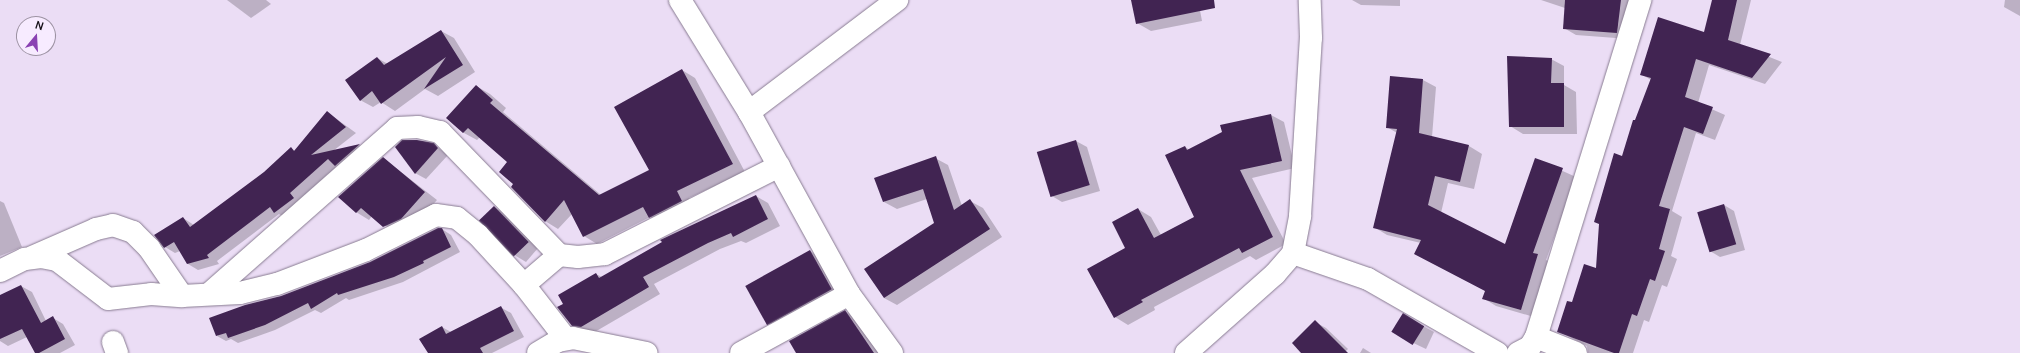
<!DOCTYPE html>
<style>
body{margin:0}
#map{position:relative;width:2020px;height:353px;overflow:hidden;background:#ebddf5;font-family:Manrope,sans-serif}
div>[style]{position:absolute}
.shadow>*{inset:0;background:#0003}
.building>*{inset:0;background:#412452;transform-origin:0 0}
.roads{filter:drop-shadow(0 0 1px #887b91) drop-shadow(0 0 1px #887b91)}
.minor>*{height:22px;margin:-11px;padding:0 11px;transform-origin:11px;border-radius:11px;background:#fff}
span{translate:-50% -50%;white-space:nowrap;text-align:center;line-height:1.15;-webkit-text-stroke:4px #f7ebff;paint-order:stroke}
.north{position:absolute;left:16px;top:16px;width:40px;height:40px;box-sizing:border-box;background:#f7ebff;border:1px solid #9d93a3;border-radius:50%;rotate:18deg;font-size:11px;font-weight:700;line-height:16px;text-align:center;color:#151018}
.north::after{content:'';display:block;margin:auto;width:14px;height:18px;background:#8a41b3;clip-path:polygon(50% 0,100% 100%,50% 72%,0 100%)}
</style>
<div id="map">
<div class="shadow">
<i style="clip-path:polygon(227px 0,266px 0,271px 4px,251px 18px)"></i>
<i style="clip-path:polygon(1132px 0,1198px 0,1202px 21px,1151px 31px,1137px 23px)"></i>
<i style="clip-path:polygon(1352px 0,1400px 0,1400px 6px,1361px 5px)"></i>
<i style="clip-path:polygon(1541px 0,1630px 0,1629px 39px,1576px 35px,1564px 28px,1565px 8px)"></i>
<i style="clip-path:polygon(1713px 0,1751px 0,1740px 45px,1782px 62px,1765px 84px,1709px 65px,1698px 103px,1725px 115px,1715px 140px,1696px 133px,1672px 211px,1682px 217px,1671px 256px,1677px 259px,1667px 287px,1662px 285px,1649px 322px,1644px 320px,1633px 353px,1588px 353px,1587px 346px,1558px 331px,1572px 304px,1597px 270px,1623px 157px,1651px 80px,1641px 74px,1705px 33px)"></i>
<i style="clip-path:polygon(2005px 0,2020px 0,2020px 16px,2004px 7px)"></i>
<i style="clip-path:polygon(441px 31px,454px 38px,475px 72px,438px 96px,425px 89px,395px 111px,381px 102px,373px 107px,360px 100px,377px 58px,388px 64px)"></i>
<i style="clip-path:polygon(1551px 59px,1564px 66px,1564px 85px,1576px 92px,1577px 134px,1523px 134px,1510px 126px)"></i>
<i style="clip-path:polygon(682px 70px,695px 78px,745px 172px,689px 198px,695px 209px,663px 225px,650px 217px,597px 244px,584px 236px,572px 214px,558px 229px,545px 221px,515px 184px,509px 162px,480px 137px,477px 140px,464px 133px,448px 118px,476px 86px,490px 94px,506px 108px,503px 112px,601px 195px,651px 170px)"></i>
<i style="clip-path:polygon(1423px 80px,1436px 87px,1432px 137px,1469px 146px,1482px 154px,1474px 189px,1448px 183px,1441px 213px,1505px 245px,1536px 159px,1576px 177px,1546px 260px,1550px 262px,1534px 317px,1496px 306px,1483px 298px,1486px 291px,1415px 254px,1421px 243px,1387px 235px,1374px 227px,1397px 133px,1387px 127px)"></i>
<i style="clip-path:polygon(327px 112px,356px 133px,333px 151px,359px 145px,369px 151px,346px 171px,337px 166px,300px 199px,285px 218px,279px 214px,217px 261px,219px 264px,198px 270px,188px 264px,180px 251px,175px 253px,165px 247px,183px 218px,194px 225px,264px 173px,291px 148px,295px 151px)"></i>
<i style="clip-path:polygon(1271px 115px,1284px 122px,1295px 168px,1252px 178px,1286px 244px,1256px 260px,1250px 256px,1154px 307px,1155px 310px,1128px 325px,1115px 317px,1088px 270px,1127px 248px,1138px 209px,1151px 217px,1161px 235px,1195px 217px,1185px 147px,1190px 150px)"></i>
<i style="clip-path:polygon(1076px 141px,1087px 147px,1100px 191px,1062px 202px,1052px 196px,1039px 152px)"></i>
<i style="clip-path:polygon(433px 144px,448px 155px,426px 179px,415px 173px)"></i>
<i style="clip-path:polygon(383px 158px,437px 200px,414px 226px,397px 234px,372px 216px,369px 220px,356px 212px)"></i>
<i style="clip-path:polygon(935px 158px,948px 165px,962px 206px,970px 201px,983px 208px,1002px 237px,897px 305px,884px 298px,935px 224px,927px 199px,897px 209px,884px 202px)"></i>
<i style="clip-path:polygon(756px 196px,768px 203px,780px 226px,746px 243px,741px 241px,720px 249px,654px 284px,660px 294px,593px 333px,585px 332px,572px 325px,565px 304px,596px 274px,602px 277px)"></i>
<i style="clip-path:polygon(0 201px,4px 203px,22px 247px,0 256px)"></i>
<i style="clip-path:polygon(1724px 205px,1734px 211px,1745px 250px,1720px 257px,1710px 251px)"></i>
<i style="clip-path:polygon(494px 207px,504px 213px,538px 248px,526px 262px,516px 256px,482px 221px)"></i>
<i style="clip-path:polygon(442px 229px,451px 235px,460px 252px,403px 282px,349px 300px,346px 298px,321px 313px,315px 310px,275px 330px,238px 343px,231px 339px,226px 341px,217px 336px,282px 297px,371px 263px)"></i>
<i style="clip-path:polygon(810px 251px,824px 260px,845px 297px,783px 331px,769px 323px)"></i>
<i style="clip-path:polygon(21px 286px,32px 292px,46px 321px,53px 318px,63px 324px,75px 345px,60px 353px,36px 353px,27px 337px,8px 346px,0 341px,0 296px)"></i>
<i style="clip-path:polygon(500px 307px,511px 313px,524px 337px,492px 353px,429px 353px,442px 327px,451px 332px)"></i>
<i style="clip-path:polygon(845px 311px,859px 320px,881px 353px,798px 353px)"></i>
<i style="clip-path:polygon(1403px 315px,1434px 332px,1426px 349px,1405px 339px)"></i>
<i style="clip-path:polygon(1315px 322px,1326px 328px,1348px 349px,1344px 353px,1303px 353px)"></i>
<i style="clip-path:polygon(1363px 348px,1371px 353px,1360px 353px)"></i>
</div>
<div class="building">
<i style="clip-path:polygon(1131px 0,1214px 0,1215px 8px,1136px 24px)"></i>
<i style="clip-path:polygon(1565px 0,1621px 0,1617px 33px,1563px 29px)"></i>
<i style="clip-path:polygon(1712px 0,1737px 0,1728px 40px,1771px 54px,1752px 78px,1696px 59px,1685px 97px,1713px 107px,1703px 134px,1684px 127px,1659px 206px,1670px 209px,1659px 249px,1665px 251px,1655px 281px,1650px 279px,1637px 316px,1632px 314px,1619px 353px,1614px 353px,1557px 332px,1567px 301px,1572px 302px,1584px 264px,1596px 268px,1599px 224px,1594px 222px,1614px 153px,1622px 156px,1633px 120px,1635px 120px,1651px 78px,1640px 75px,1658px 17px,1704px 32px)"></i>
<i style="clip-path:polygon(441px 30px,463px 65px,424px 89px,446px 57px,381px 104px,372px 91px,360px 101px,345px 80px,377px 57px,384px 65px)"></i>
<i style="clip-path:polygon(1507px 56px,1552px 58px,1551px 83px,1564px 83px,1564px 127px,1509px 127px)"></i>
<i style="clip-path:polygon(682px 69px,733px 164px,677px 191px,682px 201px,649px 218px,643px 207px,583px 237px,564px 200px,545px 222px,511px 187px,513px 184px,499px 172px,507px 162px,468px 128px,463px 133px,446px 118px,476px 85px,493px 100px,490px 103px,599px 195px,649px 170px,614px 107px)"></i>
<i style="clip-path:polygon(1390px 76px,1423px 79px,1419px 133px,1469px 145px,1460px 182px,1435px 176px,1428px 205px,1505px 244px,1535px 158px,1563px 168px,1533px 253px,1538px 254px,1521px 310px,1482px 299px,1485px 291px,1414px 254px,1421px 240px,1373px 228px,1397px 129px,1386px 128px)"></i>
<i style="clip-path:polygon(327px 111px,346px 127px,311px 155px,360px 144px,335px 166px,328px 159px,290px 193px,294px 198px,274px 213px,270px 207px,207px 255px,209px 258px,187px 264px,174px 242px,164px 248px,154px 235px,183px 217px,190px 227px,264px 172px,291px 147px,294px 151px)"></i>
<i style="clip-path:polygon(1271px 114px,1282px 161px,1240px 170px,1273px 237px,1242px 253px,1239px 248px,1141px 300px,1143px 302px,1114px 318px,1087px 269px,1125px 248px,1112px 222px,1138px 208px,1154px 238px,1194px 217px,1165px 155px,1185px 146px,1187px 150px,1222px 132px,1220px 125px)"></i>
<i style="clip-path:polygon(402px 140px,417px 140px,434px 143px,438px 148px,415px 174px,395px 147px)"></i>
<i style="left:1076px;top:140px;width:47px;height:41px;rotate:73deg"></i>
<i style="clip-path:polygon(936px 156px,954px 210px,970px 199px,990px 229px,884px 298px,864px 269px,934px 223px,923px 189px,883px 202px,874px 178px)"></i>
<i style="clip-path:polygon(383px 157px,425px 192px,401px 219px,383px 227px,361px 208px,356px 213px,338px 197px)"></i>
<i style="clip-path:polygon(756px 195px,768px 219px,733px 237px,731px 233px,708px 243px,643px 277px,649px 287px,581px 327px,572px 326px,557px 307px,563px 304px,558px 295px,596px 273px,599px 278px,662px 242px,660px 240px)"></i>
<i style="left:1724px;top:204px;width:42px;height:28px;rotate:73deg"></i>
<i style="left:494px;top:206px;width:50px;height:21px;rotate:46deg"></i>
<i style="clip-path:polygon(438px 228px,442px 228px,451px 247px,423px 261px,424px 263px,394px 277px,338px 295px,337px 293px,311px 309px,308px 303px,265px 325px,228px 338px,226px 333px,216px 336px,209px 318px,245px 305px,281px 296px,370px 262px)"></i>
<i style="left:810px;top:250px;width:45px;height:74px;rotate:61deg"></i>
<i style="clip-path:polygon(21px 285px,41px 323px,53px 316px,65px 339px,39px 353px,35px 353px,22px 329px,0 339px,0 295px)"></i>
<i style="clip-path:polygon(501px 306px,514px 331px,480px 348px,483px 353px,428px 353px,419px 339px,442px 326px,446px 334px)"></i>
<i style="clip-path:polygon(845px 310px,874px 353px,796px 353px,789px 341px)"></i>
<i style="left:1403px;top:313px;width:25px;height:22px;rotate:32deg"></i>
<i style="clip-path:polygon(1315px 320px,1348px 353px,1301px 353px,1292px 343px)"></i>
</div>
<div class="roads">
<div class="minor">
<i style="left:680px;top:0;width:132px;rotate:58.4deg"></i>
<i style="left:749px;top:112px;width:208px;rotate:61.2deg"></i>
<i style="left:849px;top:294px;width:73px;rotate:53.9deg"></i>
<i style="left:749px;top:112px;width:186px;rotate:-37.1deg"></i>
<i style="left:1293px;top:253px;width:79px;rotate:19.1deg"></i>
<i style="left:1368px;top:279px;width:149px;rotate:29.8deg"></i>
<i style="left:32px;top:257px;width:70px;rotate:-23.6deg"></i>
<i style="left:96px;top:229px;width:17px;rotate:-13deg"></i>
<i style="left:113px;top:225px;width:21px;rotate:19deg"></i>
<i style="left:133px;top:232px;width:23px;rotate:45deg"></i>
<i style="left:149px;top:248px;width:58px;rotate:55.5deg"></i>
<i style="left:0;top:271px;width:28px;rotate:-26deg"></i>
<i style="left:25px;top:259px;width:16px;rotate:-7deg"></i>
<i style="left:41px;top:257px;width:16px;rotate:11deg"></i>
<i style="left:57px;top:260px;width:64px;rotate:37.4deg"></i>
<i style="left:108px;top:299px;width:43px;rotate:-6.6deg"></i>
<i style="left:151px;top:294px;width:31px;rotate:4deg"></i>
<i style="left:182px;top:296px;width:58px;rotate:-3deg"></i>
<i style="left:240px;top:293px;width:38px;rotate:-14deg"></i>
<i style="left:277px;top:284px;width:95px;rotate:-20.9deg"></i>
<i style="left:366px;top:250px;width:78px;rotate:-26.6deg"></i>
<i style="left:436px;top:215px;width:21px;rotate:8deg"></i>
<i style="left:457px;top:218px;width:27px;rotate:39deg"></i>
<i style="left:478px;top:235px;width:68px;rotate:47.4deg"></i>
<i style="left:524px;top:285px;width:68px;rotate:52.1deg"></i>
<i style="left:524px;top:285px;width:46px;rotate:-40.6deg"></i>
<i style="left:209px;top:294px;width:251px;rotate:-41.4deg"></i>
<i style="left:397px;top:128px;width:21px;rotate:-3deg"></i>
<i style="left:418px;top:127px;width:23px;rotate:13deg"></i>
<i style="left:440px;top:132px;width:171px;rotate:45.9deg"></i>
<i style="left:559px;top:255px;width:19px;rotate:6deg"></i>
<i style="left:578px;top:257px;width:27px;rotate:-6deg"></i>
<i style="left:605px;top:254px;width:195px;rotate:-26.8deg"></i>
<i style="left:1536px;top:337px;width:43px;rotate:21.8deg"></i>
<i style="left:113px;top:342px;width:12px;rotate:70deg"></i>
<i style="left:538px;top:353px;width:23px;rotate:-31deg"></i>
<i style="left:558px;top:341px;width:15px;rotate:-11deg"></i>
<i style="left:573px;top:338px;width:75px;rotate:11.6deg"></i>
<i style="left:741px;top:353px;width:123px;rotate:-28.6deg"></i>
<i style="left:1186px;top:353px;width:119px;rotate:-41.6deg"></i>
<i style="left:1275px;top:274px;width:28px;rotate:-49deg"></i>
<i style="left:1293px;top:253px;width:38px;rotate:-79deg"></i>
<i style="left:1300px;top:216px;width:178px;rotate:-86.5deg"></i>
<i style="left:1311px;top:38px;width:38px;rotate:-92deg"></i>
<i style="left:1518px;top:353px;width:13px;rotate:-27deg"></i>
<i style="left:1530px;top:347px;width:12px;rotate:-59deg"></i>
<i style="left:1536px;top:337px;width:353px;rotate:-72.8deg"></i>
</div>
</div>
<div class="north">N</div>
</div>
